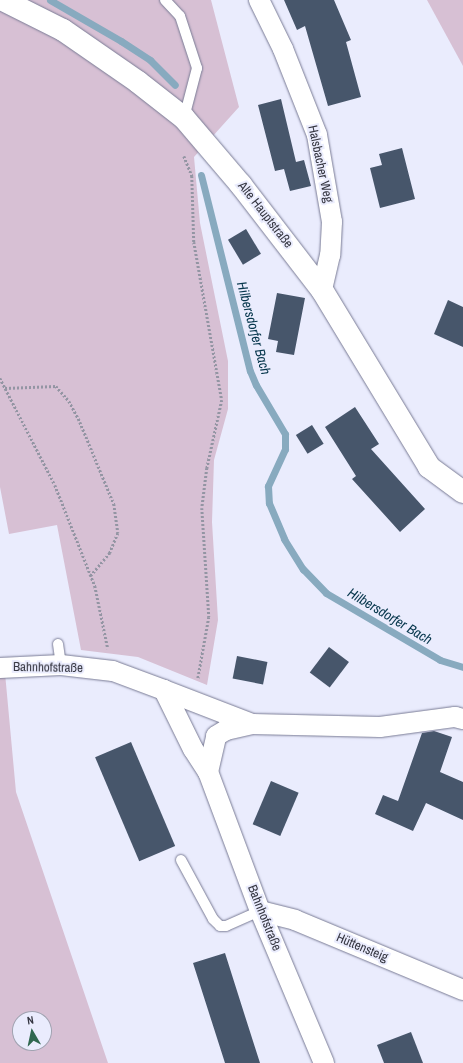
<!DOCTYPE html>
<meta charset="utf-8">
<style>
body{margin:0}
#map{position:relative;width:463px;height:1063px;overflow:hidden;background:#eaecfd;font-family:"Archivo Narrow",sans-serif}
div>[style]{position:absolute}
.green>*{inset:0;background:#d7c0d4}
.stream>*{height:7px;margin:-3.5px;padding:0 3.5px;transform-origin:3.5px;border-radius:3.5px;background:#88aabf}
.building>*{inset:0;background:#47566b;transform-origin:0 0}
.path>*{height:2.5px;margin-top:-1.25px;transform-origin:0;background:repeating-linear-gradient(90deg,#9395a3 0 2px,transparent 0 4px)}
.roads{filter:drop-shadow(0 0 1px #797b95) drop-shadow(0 0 1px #797b95)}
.lane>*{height:10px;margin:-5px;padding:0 5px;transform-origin:5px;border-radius:5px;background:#fff}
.street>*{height:20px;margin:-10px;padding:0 10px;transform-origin:10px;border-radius:10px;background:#fff}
.secondary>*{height:22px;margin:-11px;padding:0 11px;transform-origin:11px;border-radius:11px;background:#fff}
span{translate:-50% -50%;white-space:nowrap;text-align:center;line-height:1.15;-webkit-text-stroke:4px #eaecfd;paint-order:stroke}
.street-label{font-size:13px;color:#343540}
.water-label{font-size:14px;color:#06364c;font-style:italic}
.north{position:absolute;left:12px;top:1011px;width:40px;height:40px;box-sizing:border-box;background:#eaecfd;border:1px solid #a1a3b1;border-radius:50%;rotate:351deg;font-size:11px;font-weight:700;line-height:16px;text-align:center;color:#343540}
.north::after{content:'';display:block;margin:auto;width:14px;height:18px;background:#306850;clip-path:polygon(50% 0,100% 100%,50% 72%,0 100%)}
</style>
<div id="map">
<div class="green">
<i style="clip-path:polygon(0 0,211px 0,239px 107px,194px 157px,200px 223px,228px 361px,228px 409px,214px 460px,212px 522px,218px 620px,207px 685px,138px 657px,81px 650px,57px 525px,9px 534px,0 487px)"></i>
<i style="clip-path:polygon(427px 0,463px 0,463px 66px)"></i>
<i style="clip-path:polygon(evenodd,5px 673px,16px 792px,108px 1063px,0 1063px,0 674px,5px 673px,20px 1019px,44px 1019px,44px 1043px,20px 1043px,20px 1019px)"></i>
</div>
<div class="stream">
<i style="left:50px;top:0;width:82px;rotate:30deg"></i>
<i style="left:121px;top:41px;width:35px;rotate:33deg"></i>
<i style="left:150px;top:60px;width:35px;rotate:45deg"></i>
<i style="left:201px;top:175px;width:202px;rotate:76deg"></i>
<i style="left:250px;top:371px;width:15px;rotate:67deg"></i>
<i style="left:256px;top:385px;width:57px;rotate:59.4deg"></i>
<i style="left:285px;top:434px;width:15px;rotate:90deg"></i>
<i style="left:285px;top:449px;width:41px;rotate:114.7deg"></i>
<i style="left:268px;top:486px;width:17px;rotate:87deg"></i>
<i style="left:269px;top:503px;width:39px;rotate:67deg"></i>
<i style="left:284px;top:539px;width:36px;rotate:58deg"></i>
<i style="left:303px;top:569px;width:33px;rotate:46deg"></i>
<i style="left:326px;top:593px;width:132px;rotate:30.4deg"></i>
<i style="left:440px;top:660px;width:24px;rotate:17deg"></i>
</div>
<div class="building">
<i style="clip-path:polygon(284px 0,334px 0,351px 40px,346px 42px,361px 97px,328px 106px,305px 26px,297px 30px)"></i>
<i style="clip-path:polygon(281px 99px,296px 162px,304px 160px,311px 186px,290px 191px,284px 169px,275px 171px,258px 105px)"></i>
<i style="clip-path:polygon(402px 148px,415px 199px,380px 208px,370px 168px,382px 165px,379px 154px)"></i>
<i style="left:246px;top:229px;width:29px;height:21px;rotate:59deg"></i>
<i style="clip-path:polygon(277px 293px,305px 298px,294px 355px,276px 352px,278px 341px,268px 339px)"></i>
<i style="clip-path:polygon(448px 300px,463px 307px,463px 347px,434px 334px)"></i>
<i style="clip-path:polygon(355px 407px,379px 444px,371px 449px,425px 509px,400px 532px,352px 479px,356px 476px,325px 427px)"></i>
<i style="left:312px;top:425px;width:22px;height:19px;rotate:58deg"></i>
<i style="left:329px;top:647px;width:25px;height:32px;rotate:37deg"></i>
<i style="left:237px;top:656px;width:31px;height:23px;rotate:11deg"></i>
<i style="clip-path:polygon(434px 731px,452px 737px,440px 772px,463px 782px,463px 820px,426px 803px,413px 831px,375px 814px,383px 795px,398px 801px,422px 733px)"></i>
<i style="left:131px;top:742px;width:113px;height:39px;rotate:67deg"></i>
<i style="left:271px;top:781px;width:30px;height:47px;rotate:23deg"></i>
<i style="clip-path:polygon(225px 953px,244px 1013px,260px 1063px,225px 1063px,193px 963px)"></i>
<i style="clip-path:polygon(411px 1032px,423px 1063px,384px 1063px,377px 1045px)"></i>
</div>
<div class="path">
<i style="left:184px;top:156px;width:22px;rotate:68deg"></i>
<i style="left:192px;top:176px;width:66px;rotate:88.3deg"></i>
<i style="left:194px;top:242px;width:160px;rotate:80deg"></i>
<i style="left:222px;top:400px;width:70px;rotate:102.4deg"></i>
<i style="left:207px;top:468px;width:40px;rotate:97.1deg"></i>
<i style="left:202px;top:508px;width:109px;rotate:86.3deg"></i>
<i style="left:209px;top:617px;width:63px;rotate:100.1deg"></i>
<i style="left:0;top:378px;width:120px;rotate:62.8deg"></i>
<i style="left:55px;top:485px;width:109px;rotate:68.4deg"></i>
<i style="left:95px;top:586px;width:64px;rotate:78.3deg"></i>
<i style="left:5px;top:388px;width:51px;rotate:-2.2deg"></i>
<i style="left:56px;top:386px;width:20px;rotate:49deg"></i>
<i style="left:69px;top:401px;width:24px;rotate:62deg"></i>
<i style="left:80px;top:422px;width:89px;rotate:67.5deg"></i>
<i style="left:114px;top:504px;width:29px;rotate:82deg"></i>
<i style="left:118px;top:533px;width:22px;rotate:112deg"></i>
<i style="left:110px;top:553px;width:30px;rotate:130deg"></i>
</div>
<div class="roads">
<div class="lane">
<i style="left:165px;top:0;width:22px;rotate:47deg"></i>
<i style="left:180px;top:16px;width:55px;rotate:71.9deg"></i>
<i style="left:197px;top:68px;width:52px;rotate:104.6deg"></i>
<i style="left:58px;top:644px;width:21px;rotate:82deg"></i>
<i style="left:181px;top:860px;width:67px;rotate:61.5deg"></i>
<i style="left:213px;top:919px;width:10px;rotate:45deg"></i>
<i style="left:220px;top:926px;width:6px"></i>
<i style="left:226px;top:926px;width:37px;rotate:-24deg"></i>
</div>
<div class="street">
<i style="left:259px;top:0;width:55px;rotate:63.9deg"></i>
<i style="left:283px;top:49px;width:92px;rotate:68.4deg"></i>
<i style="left:317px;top:135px;width:88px;rotate:80.2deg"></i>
<i style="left:332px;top:222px;width:33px;rotate:93deg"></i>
<i style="left:330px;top:255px;width:36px;rotate:103deg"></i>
<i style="left:0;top:668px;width:61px;rotate:-2.8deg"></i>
<i style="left:61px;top:665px;width:52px;rotate:6.6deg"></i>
<i style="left:113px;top:671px;width:54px;rotate:20.4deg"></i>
<i style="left:208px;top:772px;width:27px;rotate:-123deg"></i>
<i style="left:193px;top:749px;width:66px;rotate:-116.2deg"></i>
<i style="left:164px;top:690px;width:94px;rotate:21.1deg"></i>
<i style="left:260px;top:911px;width:36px;rotate:14deg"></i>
<i style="left:295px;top:920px;width:182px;rotate:22.6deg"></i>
<i style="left:324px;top:1063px;width:165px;rotate:-112.8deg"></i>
<i style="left:260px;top:911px;width:148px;rotate:-110.5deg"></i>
<i style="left:208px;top:772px;width:37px;rotate:-77deg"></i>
<i style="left:216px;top:736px;width:12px;rotate:-31deg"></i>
<i style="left:226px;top:730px;width:27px;rotate:-13deg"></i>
<i style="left:252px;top:724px;width:128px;rotate:1.3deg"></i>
<i style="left:380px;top:727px;width:76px;rotate:-7.6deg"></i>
<i style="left:455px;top:717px;width:8px;rotate:14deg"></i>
</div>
<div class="secondary">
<i style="left:3px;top:0;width:67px;rotate:26.6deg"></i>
<i style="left:63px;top:30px;width:91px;rotate:34.7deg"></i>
<i style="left:138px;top:82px;width:58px;rotate:38deg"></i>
<i style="left:184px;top:118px;width:88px;rotate:49.6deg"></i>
<i style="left:241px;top:185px;width:133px;rotate:52.4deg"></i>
<i style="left:322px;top:290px;width:207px;rotate:58.8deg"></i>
<i style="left:429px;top:467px;width:42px;rotate:36.3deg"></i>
</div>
</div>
<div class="street-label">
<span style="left:320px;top:164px;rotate:78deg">Halsbacher Weg</span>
<span style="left:265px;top:215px;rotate:52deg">Alte Hauptstraße</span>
<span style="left:48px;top:668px;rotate:1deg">Bahnhofstraße</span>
<span style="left:264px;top:918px;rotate:68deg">Bahnhofstraße</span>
<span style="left:362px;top:948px;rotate:23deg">Hüttensteig</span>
</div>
<div class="water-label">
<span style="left:254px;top:328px;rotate:75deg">Hilbersdorfer Bach</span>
<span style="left:390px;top:616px;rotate:31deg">Hilbersdorfer Bach</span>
</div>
<div class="north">N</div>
</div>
